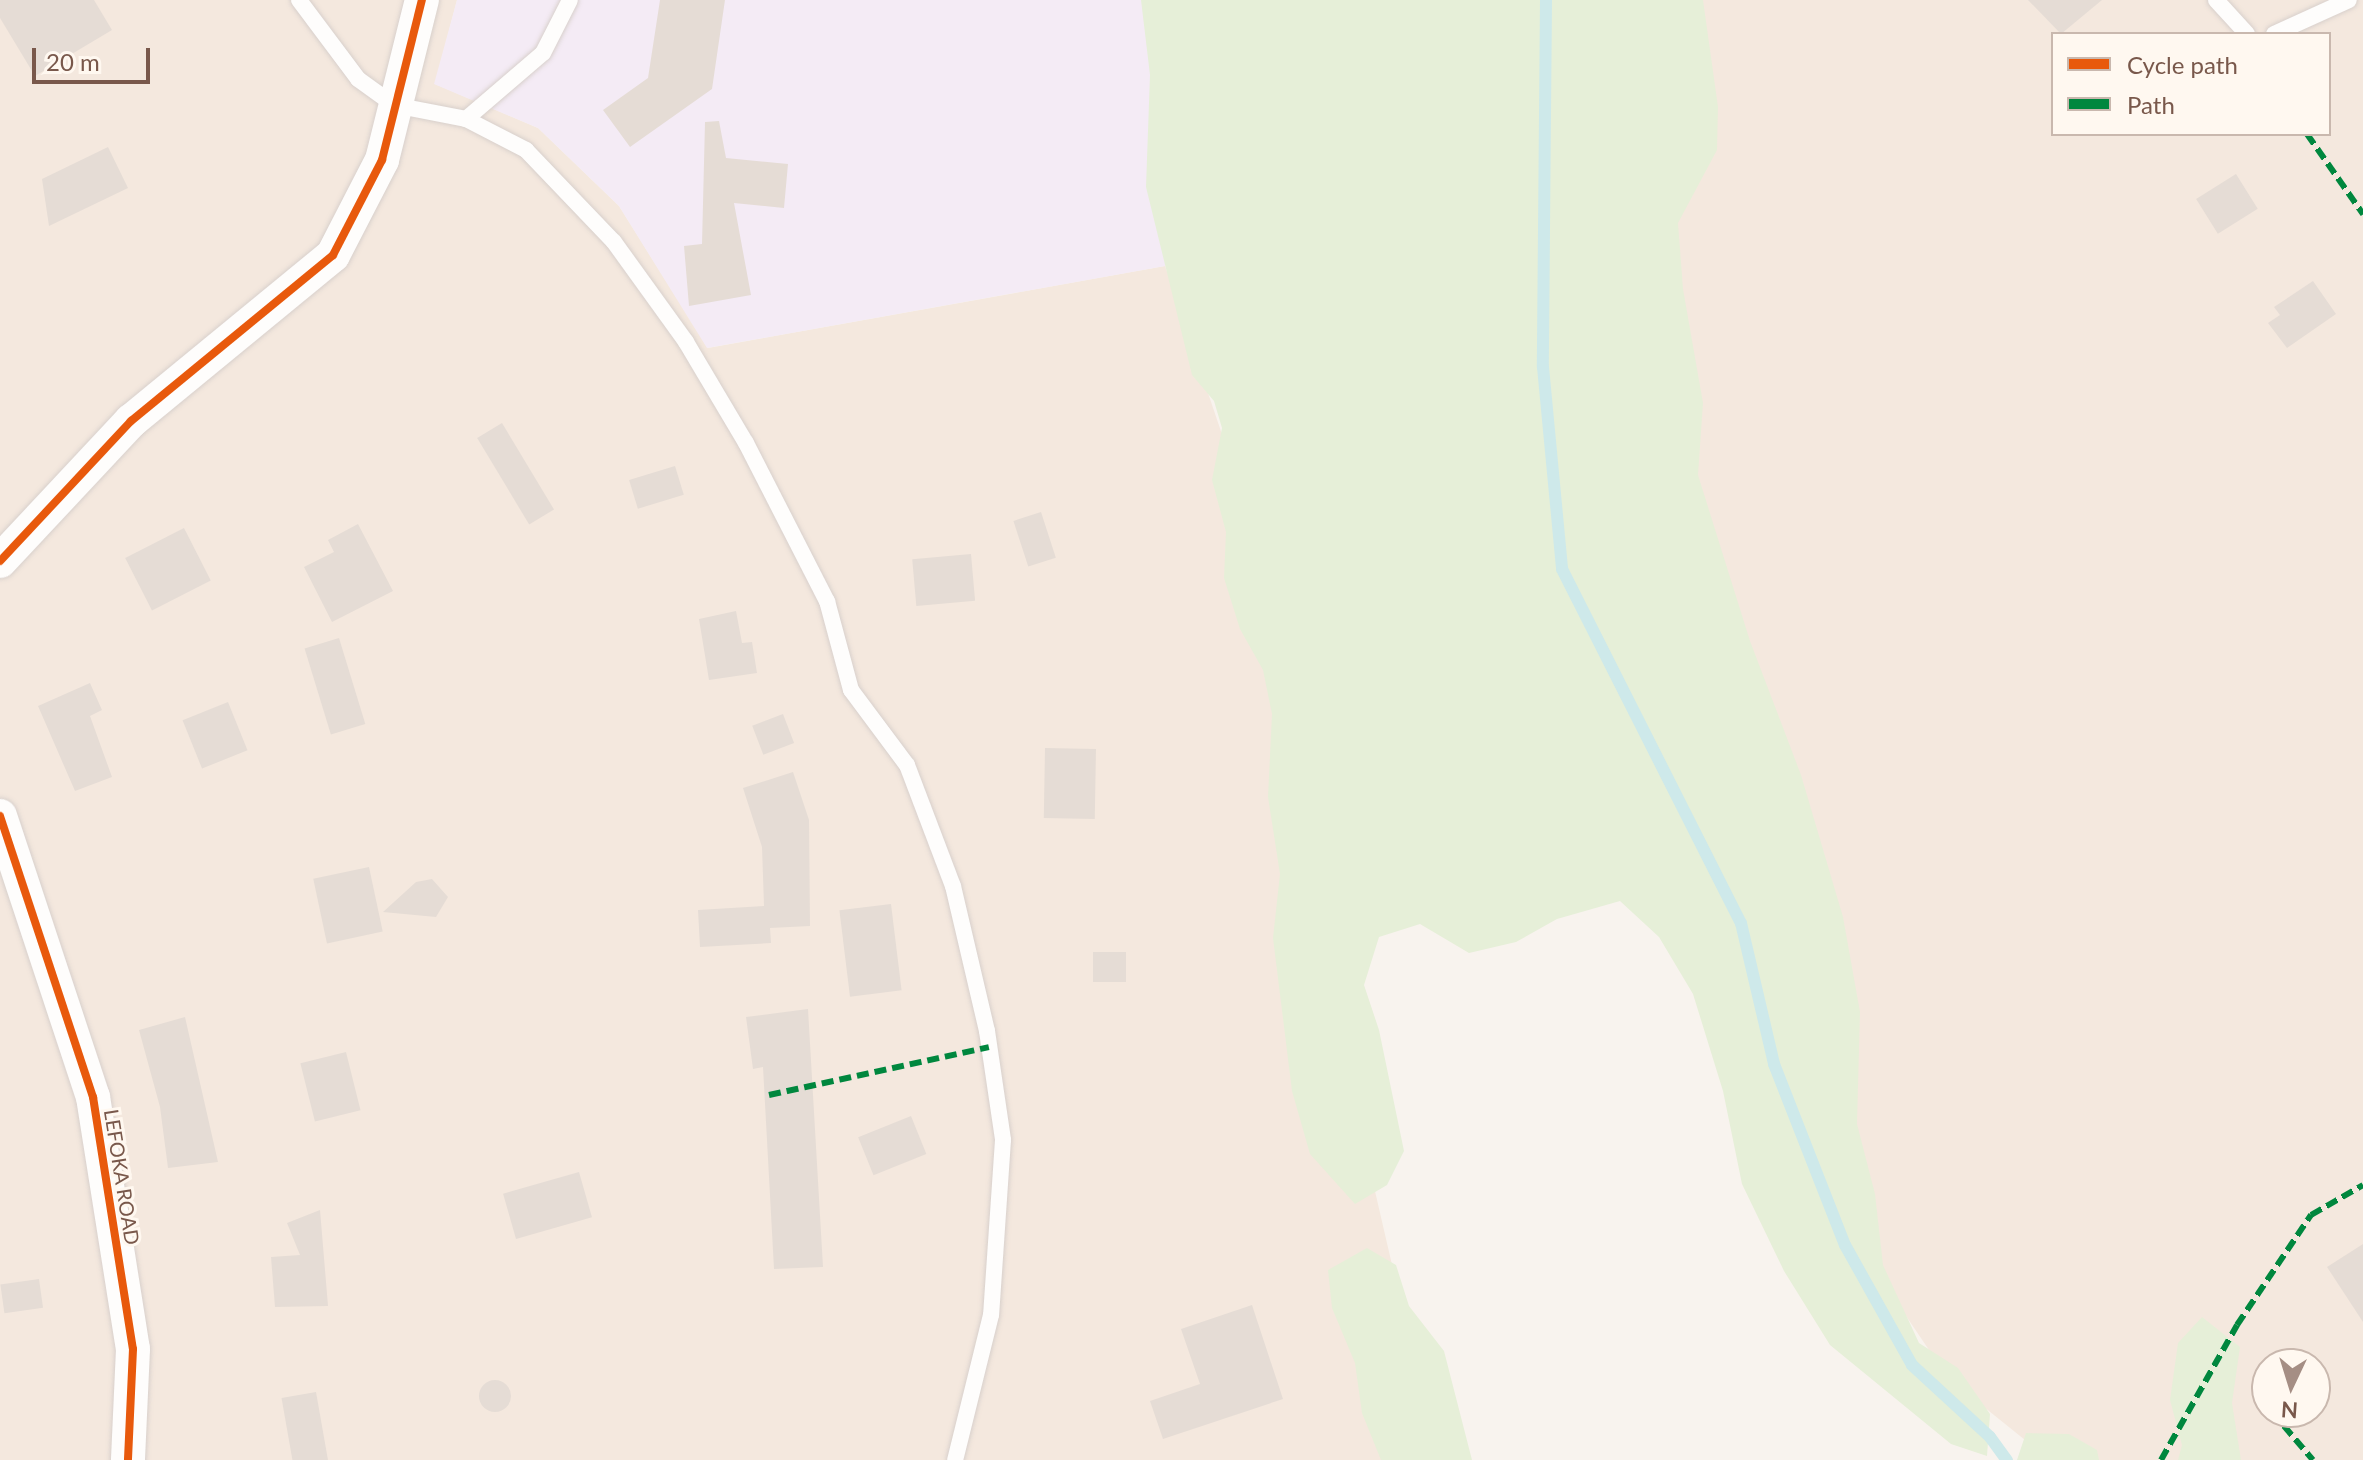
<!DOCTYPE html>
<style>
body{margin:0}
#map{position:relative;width:2363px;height:1460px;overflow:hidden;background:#f8f3ee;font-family:Lato,sans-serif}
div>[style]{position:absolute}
.residential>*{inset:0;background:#f4e8de}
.education>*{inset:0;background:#f4ebf5}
.green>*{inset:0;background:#e6efd8}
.stream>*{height:12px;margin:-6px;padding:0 6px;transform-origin:6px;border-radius:6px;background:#cee9ea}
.building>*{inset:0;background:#e5dcd5;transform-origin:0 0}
.round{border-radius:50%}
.roads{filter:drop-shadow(0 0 2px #d8d0cc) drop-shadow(0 0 2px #d8d0cc)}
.service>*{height:16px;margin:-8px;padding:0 8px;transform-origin:8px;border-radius:8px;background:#fefdfc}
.minor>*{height:34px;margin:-17px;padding:0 17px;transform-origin:17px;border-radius:17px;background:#fefdfc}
.quiet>*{height:6px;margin-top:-3px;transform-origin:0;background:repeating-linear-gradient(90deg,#00873e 0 12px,transparent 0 18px)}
.cycleway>*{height:8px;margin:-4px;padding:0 4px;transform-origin:4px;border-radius:4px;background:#e8590c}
span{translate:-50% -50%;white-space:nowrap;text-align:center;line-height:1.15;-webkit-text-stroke:6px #fff8f0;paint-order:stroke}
.street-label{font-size:20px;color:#79584b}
.legend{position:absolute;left:2051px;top:32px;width:280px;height:104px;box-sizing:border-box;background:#fff8f0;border:2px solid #c9b8ae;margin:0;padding:10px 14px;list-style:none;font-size:24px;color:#79584b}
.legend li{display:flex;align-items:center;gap:16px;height:40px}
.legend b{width:40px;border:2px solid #c9b8ae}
.north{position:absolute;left:2251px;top:1348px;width:80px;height:80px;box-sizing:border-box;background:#fff8f0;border:2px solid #c9b8ae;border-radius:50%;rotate:184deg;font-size:22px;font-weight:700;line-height:32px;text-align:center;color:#79584b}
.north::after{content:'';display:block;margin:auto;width:28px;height:36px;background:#a58e84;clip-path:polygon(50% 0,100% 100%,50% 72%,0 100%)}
.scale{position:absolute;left:32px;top:48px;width:118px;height:36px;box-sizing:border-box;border:4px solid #79584b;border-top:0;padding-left:10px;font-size:24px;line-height:28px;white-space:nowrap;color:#79584b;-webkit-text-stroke:6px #fff8f0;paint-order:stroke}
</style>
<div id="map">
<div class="residential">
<i style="clip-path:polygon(0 0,457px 0,435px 84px,538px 128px,619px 206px,708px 348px,1165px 266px,1250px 517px,1363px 1139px,1437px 1460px,0 1460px)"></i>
<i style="clip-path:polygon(evenodd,1626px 0,2363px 0,2363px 1460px,2050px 1460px,1948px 1378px,1860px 1248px,1645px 459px,1626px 0,2053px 34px,2329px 34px,2329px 134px,2053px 134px,2053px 34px,1626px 0,2267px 1364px,2315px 1364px,2315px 1412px,2267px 1412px,2267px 1364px)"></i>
</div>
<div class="education">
<i style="clip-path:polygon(457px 0,1168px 0,1165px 266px,707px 348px,619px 206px,538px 128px,434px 84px)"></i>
</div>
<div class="green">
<i style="clip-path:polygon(1141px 0,1703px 0,1718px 107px,1717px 150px,1678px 223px,1683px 289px,1703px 403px,1698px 475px,1750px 641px,1801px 775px,1843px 917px,1860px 1012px,1857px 1124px,1875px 1194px,1883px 1265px,1919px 1343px,1958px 1368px,1990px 1414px,1987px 1456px,1951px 1444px,1830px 1345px,1784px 1271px,1742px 1184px,1723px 1091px,1693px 994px,1659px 937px,1620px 901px,1557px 919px,1516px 942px,1469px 953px,1420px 924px,1379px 937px,1364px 985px,1379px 1030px,1404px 1151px,1387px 1185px,1355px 1204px,1310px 1154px,1292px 1091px,1273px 938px,1280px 874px,1268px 797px,1272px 714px,1263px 670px,1240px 629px,1224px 578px,1226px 532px,1212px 480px,1222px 428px,1214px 401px,1192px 375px,1146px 187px,1150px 75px)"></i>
<i style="clip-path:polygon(1367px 1248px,1396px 1265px,1409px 1306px,1444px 1351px,1472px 1460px,1381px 1460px,1362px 1413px,1355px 1363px,1332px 1308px,1328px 1270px)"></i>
<i style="clip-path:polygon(2202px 1317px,2240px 1347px,2232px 1403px,2241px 1460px,2178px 1460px,2182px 1445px,2170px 1400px,2178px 1343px)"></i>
<i style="clip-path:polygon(2026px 1433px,2069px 1434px,2097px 1450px,2099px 1460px,2017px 1460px)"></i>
</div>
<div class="stream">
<i style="left:1546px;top:0;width:367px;rotate:90.5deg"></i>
<i style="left:1543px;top:367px;width:203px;rotate:84.6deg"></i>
<i style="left:1562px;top:569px;width:397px;rotate:63.2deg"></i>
<i style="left:1741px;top:923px;width:145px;rotate:76.8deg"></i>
<i style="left:1774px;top:1064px;width:194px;rotate:68.6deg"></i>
<i style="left:1845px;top:1245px;width:137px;rotate:60.8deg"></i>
<i style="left:1912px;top:1365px;width:106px;rotate:42.7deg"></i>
<i style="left:1990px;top:1437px;width:29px;rotate:54deg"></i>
</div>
<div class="building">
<i style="clip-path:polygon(0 0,94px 0,112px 30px,35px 76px,0 18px)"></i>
<i style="clip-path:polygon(660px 0,725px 0,712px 89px,630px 147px,603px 110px,648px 78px)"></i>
<i style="clip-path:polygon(2028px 0,2102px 0,2061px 34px)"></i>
<i style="clip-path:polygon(719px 121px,726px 158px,788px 164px,784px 208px,734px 203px,751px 295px,689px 306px,684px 246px,702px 244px,705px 122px)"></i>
<i style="clip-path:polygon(108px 147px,128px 188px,49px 226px,42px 179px)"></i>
<i style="left:2236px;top:174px;width:41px;height:47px;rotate:58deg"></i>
<i style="clip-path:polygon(2313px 281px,2336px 314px,2287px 348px,2268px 323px,2280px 315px,2274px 307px)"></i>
<i style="left:502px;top:423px;width:101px;height:29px;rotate:59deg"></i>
<i style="left:675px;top:466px;width:30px;height:48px;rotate:73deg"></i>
<i style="left:1041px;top:512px;width:48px;height:29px;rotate:72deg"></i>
<i style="clip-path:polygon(358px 524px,393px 591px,332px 622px,304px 567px,334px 552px,328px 540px)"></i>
<i style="left:184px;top:528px;width:59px;height:66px;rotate:63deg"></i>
<i style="left:971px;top:554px;width:47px;height:59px;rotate:85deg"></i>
<i style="clip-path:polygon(736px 611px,742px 643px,752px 642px,757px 673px,709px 680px,699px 619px)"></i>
<i style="left:339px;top:638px;width:90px;height:36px;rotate:73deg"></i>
<i style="clip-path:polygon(90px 683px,102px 710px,90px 716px,112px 777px,75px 791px,38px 706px)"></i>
<i style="left:228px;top:702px;width:52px;height:49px;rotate:68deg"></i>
<i style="left:783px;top:714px;width:31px;height:33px;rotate:69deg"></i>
<i style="left:1045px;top:748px;width:51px;height:70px;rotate:1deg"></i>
<i style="clip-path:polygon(793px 772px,809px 820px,810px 926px,770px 928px,771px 943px,700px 947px,698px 910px,764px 906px,762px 847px,743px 788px)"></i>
<i style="left:369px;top:867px;width:66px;height:57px;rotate:78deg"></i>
<i style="clip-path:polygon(432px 879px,448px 897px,436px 917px,383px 912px,416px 882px)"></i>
<i style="left:891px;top:904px;width:87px;height:52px;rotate:83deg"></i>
<i style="left:1093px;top:952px;width:33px;height:30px"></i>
<i style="clip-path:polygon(808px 1009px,823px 1267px,774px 1269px,763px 1067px,753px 1069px,746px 1017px)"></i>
<i style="clip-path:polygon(185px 1017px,218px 1162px,168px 1168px,160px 1107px,139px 1030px)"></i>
<i style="left:346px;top:1052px;width:60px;height:47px;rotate:76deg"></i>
<i style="left:911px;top:1116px;width:41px;height:57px;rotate:68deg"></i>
<i style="left:579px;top:1172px;width:47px;height:79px;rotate:74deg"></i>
<i style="clip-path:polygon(320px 1210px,328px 1306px,275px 1307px,271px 1257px,300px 1255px,287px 1223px)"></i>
<i style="clip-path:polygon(2363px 1244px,2363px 1322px,2327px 1267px)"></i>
<i style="left:39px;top:1279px;width:29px;height:39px;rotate:82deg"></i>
<i style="clip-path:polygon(1252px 1305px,1283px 1399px,1163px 1439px,1150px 1401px,1200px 1384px,1181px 1329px)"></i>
<i class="round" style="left:479px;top:1380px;width:32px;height:32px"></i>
<i style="left:316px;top:1392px;width:69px;height:35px;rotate:80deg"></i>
</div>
<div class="roads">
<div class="service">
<i style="left:299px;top:0;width:99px;rotate:53.2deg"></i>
<i style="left:358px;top:79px;width:44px;rotate:35.8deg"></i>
<i style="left:394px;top:105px;width:73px;rotate:11deg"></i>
<i style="left:466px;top:119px;width:68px;rotate:27.3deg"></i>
<i style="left:526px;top:150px;width:127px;rotate:46.3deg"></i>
<i style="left:614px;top:242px;width:123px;rotate:54.2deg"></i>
<i style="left:686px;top:342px;width:117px;rotate:59.3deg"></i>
<i style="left:746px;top:443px;width:178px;rotate:62.9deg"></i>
<i style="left:827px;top:601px;width:92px;rotate:74.9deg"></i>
<i style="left:851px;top:690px;width:94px;rotate:53.3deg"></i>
<i style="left:907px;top:765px;width:129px;rotate:69.2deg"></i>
<i style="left:953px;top:886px;width:149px;rotate:76.8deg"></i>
<i style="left:987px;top:1031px;width:110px;rotate:81.6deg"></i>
<i style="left:1003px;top:1140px;width:175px;rotate:93.9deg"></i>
<i style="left:991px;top:1315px;width:149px;rotate:103.9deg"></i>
<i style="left:2216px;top:0;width:46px;rotate:47.6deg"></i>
<i style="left:2274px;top:34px;width:82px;rotate:-24.4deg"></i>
<i style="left:466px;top:119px;width:101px;rotate:-40.6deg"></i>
<i style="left:543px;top:53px;width:59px;rotate:-63deg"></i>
</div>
<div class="minor">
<i style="left:0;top:561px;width:192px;rotate:-46.9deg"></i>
<i style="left:131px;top:421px;width:261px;rotate:-39.4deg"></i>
<i style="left:333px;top:255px;width:107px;rotate:-62.7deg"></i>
<i style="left:382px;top:160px;width:165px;rotate:-76deg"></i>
<i style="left:0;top:816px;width:296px;rotate:71.7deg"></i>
<i style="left:93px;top:1097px;width:255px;rotate:81deg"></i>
<i style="left:133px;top:1349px;width:111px;rotate:92.6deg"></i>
</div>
</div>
<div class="quiet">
<i style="left:2307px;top:134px;width:98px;rotate:55deg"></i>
<i style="left:769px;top:1095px;width:225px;rotate:-12.3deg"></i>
<i style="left:2272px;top:1412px;width:63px;rotate:49.5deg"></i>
<i style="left:2161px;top:1460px;width:155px;rotate:-60.6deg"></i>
<i style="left:2237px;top:1325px;width:133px;rotate:-56.1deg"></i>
<i style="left:2311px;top:1215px;width:60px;rotate:-30deg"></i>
</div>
<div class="cycleway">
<i style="left:0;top:561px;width:192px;rotate:-46.9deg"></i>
<i style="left:131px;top:421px;width:261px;rotate:-39.4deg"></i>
<i style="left:333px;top:255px;width:107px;rotate:-62.7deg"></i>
<i style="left:382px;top:160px;width:165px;rotate:-76deg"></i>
<i style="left:0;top:816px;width:296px;rotate:71.7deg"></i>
<i style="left:93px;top:1097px;width:255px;rotate:81deg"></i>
<i style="left:133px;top:1349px;width:111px;rotate:92.6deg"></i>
</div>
<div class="street-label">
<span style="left:122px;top:1177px;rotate:81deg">LEFOKA ROAD</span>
</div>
<ul class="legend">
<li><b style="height:10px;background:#e8590c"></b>Cycle path</li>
<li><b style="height:10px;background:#00873e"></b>Path</li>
</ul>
<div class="north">N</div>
<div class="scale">20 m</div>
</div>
